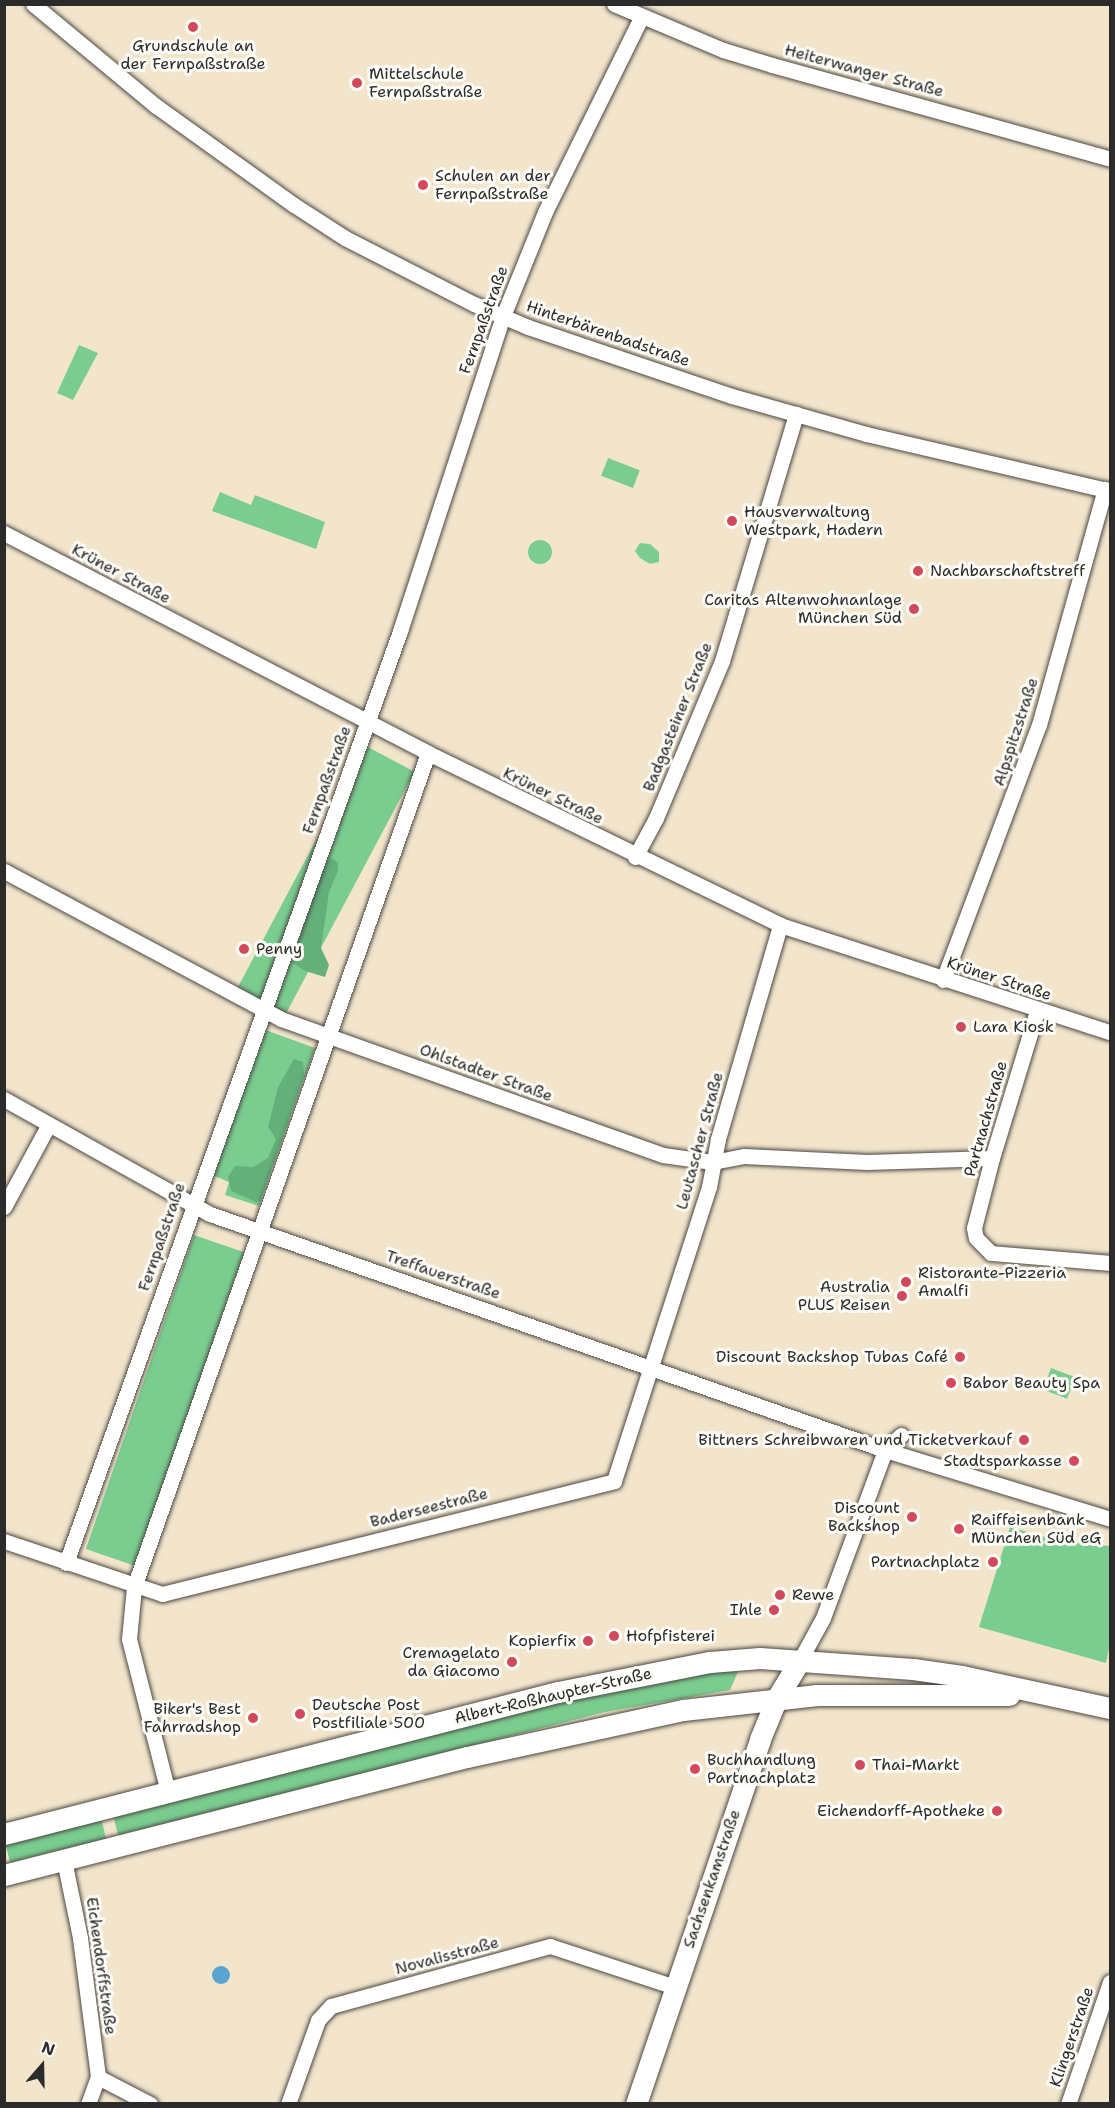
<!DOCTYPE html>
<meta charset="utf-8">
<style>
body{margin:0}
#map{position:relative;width:1115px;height:2108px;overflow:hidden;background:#f3e5cb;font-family:"Shantell Sans",sans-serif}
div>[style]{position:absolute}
.green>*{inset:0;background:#7bcd8f;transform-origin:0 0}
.round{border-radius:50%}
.forest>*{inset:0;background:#64b07a}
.water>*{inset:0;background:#5aa4d1}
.roads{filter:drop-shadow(0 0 2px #494743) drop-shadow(0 0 2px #494743)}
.street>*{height:15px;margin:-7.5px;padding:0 7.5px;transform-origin:7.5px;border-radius:7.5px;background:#fff}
.secondary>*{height:21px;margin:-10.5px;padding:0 10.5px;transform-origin:10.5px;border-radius:10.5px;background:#fff}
.dots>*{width:16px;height:16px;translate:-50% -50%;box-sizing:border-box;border:3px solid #fdfcf7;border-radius:50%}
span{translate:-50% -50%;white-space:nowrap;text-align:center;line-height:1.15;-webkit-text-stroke:6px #fdfcf7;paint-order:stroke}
.poi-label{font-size:16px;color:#2b2b2b}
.left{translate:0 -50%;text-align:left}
.right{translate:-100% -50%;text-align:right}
.street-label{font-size:16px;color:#2b2b2b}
.frame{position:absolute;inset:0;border:6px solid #2b2b2b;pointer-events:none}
.north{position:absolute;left:12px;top:2036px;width:60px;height:60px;-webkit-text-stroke:4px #fdfcf7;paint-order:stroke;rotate:20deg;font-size:16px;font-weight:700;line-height:24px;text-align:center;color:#2b2b2b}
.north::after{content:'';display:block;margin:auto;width:21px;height:27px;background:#2b2b2b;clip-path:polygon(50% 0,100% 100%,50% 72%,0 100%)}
</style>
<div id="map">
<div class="green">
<i style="clip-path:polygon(79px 345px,98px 353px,73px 400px,57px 393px)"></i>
<i style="left:608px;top:458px;width:34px;height:19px;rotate:21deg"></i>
<i style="clip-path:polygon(220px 492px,251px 505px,255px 495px,325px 522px,316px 549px,212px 511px)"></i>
<i class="round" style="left:528px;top:540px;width:24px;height:24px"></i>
<i style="clip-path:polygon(640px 543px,650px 544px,659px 552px,659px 562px,650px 564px,640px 558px,635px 551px)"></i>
<i style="left:366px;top:746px;width:55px;height:274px;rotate:28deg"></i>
<i style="clip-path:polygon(263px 1029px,315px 1048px,259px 1206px,225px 1195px,229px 1182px,212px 1175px)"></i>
<i style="left:194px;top:1235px;width:53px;height:332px;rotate:19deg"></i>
<i style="left:1051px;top:1368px;width:26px;height:23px;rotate:21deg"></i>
<i style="clip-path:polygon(1010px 1527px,1064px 1542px,1110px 1546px,1110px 1644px,1106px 1663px,979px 1627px)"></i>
<i style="clip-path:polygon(740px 1667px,730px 1690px,605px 1712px,118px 1835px,113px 1815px,595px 1692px)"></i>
<i style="left:101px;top:1818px;width:21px;height:99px;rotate:76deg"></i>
</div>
<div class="forest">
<i style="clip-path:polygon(332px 858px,338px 863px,338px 871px,329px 892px,321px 948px,329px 965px,325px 977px,305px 971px,293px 963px,293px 957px,326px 862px)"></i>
<i style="clip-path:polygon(294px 1059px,303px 1062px,304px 1074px,260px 1201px,256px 1202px,231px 1191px,228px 1177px,235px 1166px,253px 1167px,268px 1158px,276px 1139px,268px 1127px,278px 1087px)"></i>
</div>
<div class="water">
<i class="round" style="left:212px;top:1966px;width:18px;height:18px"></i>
</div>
<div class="roads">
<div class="street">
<i style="left:33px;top:4px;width:160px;rotate:39.7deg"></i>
<i style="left:156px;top:106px;width:170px;rotate:35.7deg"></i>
<i style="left:294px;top:205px;width:61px;rotate:32.9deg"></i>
<i style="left:345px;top:238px;width:145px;rotate:27.1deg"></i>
<i style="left:474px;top:304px;width:59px;rotate:23.1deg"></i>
<i style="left:528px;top:327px;width:215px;rotate:18.7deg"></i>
<i style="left:732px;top:396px;width:139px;rotate:15.8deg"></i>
<i style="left:866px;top:434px;width:251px;rotate:13.1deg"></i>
<i style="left:614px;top:4px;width:118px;rotate:22.9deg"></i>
<i style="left:723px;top:50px;width:51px;rotate:17deg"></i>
<i style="left:772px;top:65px;width:351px;rotate:15.5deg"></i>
<i style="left:4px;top:533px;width:478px;rotate:27.4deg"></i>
<i style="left:428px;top:753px;width:392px;rotate:26deg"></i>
<i style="left:780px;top:925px;width:347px;rotate:18deg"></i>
<i style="left:635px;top:857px;width:44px;rotate:-61.7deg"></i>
<i style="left:656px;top:818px;width:170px;rotate:-67.2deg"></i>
<i style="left:722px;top:661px;width:258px;rotate:-73.3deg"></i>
<i style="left:4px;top:871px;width:314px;rotate:28.1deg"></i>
<i style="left:281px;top:1019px;width:405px;rotate:19.6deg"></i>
<i style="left:663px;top:1155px;width:50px;rotate:8deg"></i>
<i style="left:713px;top:1162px;width:32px;rotate:-11deg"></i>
<i style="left:744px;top:1156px;width:123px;rotate:2.8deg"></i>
<i style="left:867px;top:1162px;width:125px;rotate:-1.8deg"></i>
<i style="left:943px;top:980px;width:272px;rotate:-69.4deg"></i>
<i style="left:1039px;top:725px;width:245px;rotate:-74.4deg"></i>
<i style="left:1037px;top:1011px;width:154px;rotate:107deg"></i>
<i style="left:992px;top:1158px;width:72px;rotate:104.4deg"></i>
<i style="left:974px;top:1228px;width:10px;rotate:79deg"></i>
<i style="left:976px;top:1238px;width:21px;rotate:45deg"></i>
<i style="left:991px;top:1253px;width:119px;rotate:4.8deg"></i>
<i style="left:4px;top:1099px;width:236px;rotate:29.2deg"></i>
<i style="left:210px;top:1214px;width:715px;rotate:19.27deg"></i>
<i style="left:885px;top:1450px;width:235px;rotate:17deg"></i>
<i style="left:4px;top:1207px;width:94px;rotate:-61.5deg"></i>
<i style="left:4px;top:1541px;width:167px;rotate:18.5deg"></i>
<i style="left:162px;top:1594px;width:466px;rotate:-14deg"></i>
<i style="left:614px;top:1481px;width:309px;rotate:-72.1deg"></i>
<i style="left:709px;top:1187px;width:49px;rotate:-79.4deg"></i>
<i style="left:718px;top:1139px;width:223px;rotate:-73.8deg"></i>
<i style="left:66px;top:1563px;width:990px;rotate:-70.28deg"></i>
<i style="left:400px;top:631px;width:331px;rotate:-71.9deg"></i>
<i style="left:503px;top:316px;width:112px;rotate:-68deg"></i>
<i style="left:545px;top:212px;width:216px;rotate:-63.7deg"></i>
<i style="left:800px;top:1660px;width:48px;rotate:-61.3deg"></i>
<i style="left:823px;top:1618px;width:179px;rotate:-69.7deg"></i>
<i style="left:885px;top:1450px;width:22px;rotate:-43deg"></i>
<i style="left:168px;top:1792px;width:158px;rotate:-104.3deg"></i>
<i style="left:129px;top:1639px;width:52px;rotate:-84.5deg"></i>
<i style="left:134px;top:1587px;width:884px;rotate:-70.58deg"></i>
<i style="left:64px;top:1860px;width:80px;rotate:78.4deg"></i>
<i style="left:80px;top:1938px;width:140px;rotate:82.6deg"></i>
<i style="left:88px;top:2104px;width:29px;rotate:-70deg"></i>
<i style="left:98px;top:2077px;width:59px;rotate:27.4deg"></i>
<i style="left:288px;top:2104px;width:89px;rotate:-70.3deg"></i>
<i style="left:318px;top:2020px;width:19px;rotate:-47deg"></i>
<i style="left:331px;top:2006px;width:227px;rotate:-15.3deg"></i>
<i style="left:550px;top:1946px;width:132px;rotate:18.2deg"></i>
<i style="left:1068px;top:2104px;width:129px;rotate:-71deg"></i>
</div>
<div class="secondary">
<i style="left:4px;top:1834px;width:572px;rotate:-14.38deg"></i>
<i style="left:558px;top:1692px;width:155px;rotate:-11.2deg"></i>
<i style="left:710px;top:1662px;width:50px;rotate:-4.6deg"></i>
<i style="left:760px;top:1658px;width:153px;rotate:4.1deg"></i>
<i style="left:913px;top:1669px;width:49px;rotate:8.1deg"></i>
<i style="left:962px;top:1676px;width:151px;rotate:12.2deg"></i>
<i style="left:4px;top:1875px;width:478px;rotate:-14.3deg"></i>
<i style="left:467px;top:1757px;width:221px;rotate:-12.3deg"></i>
<i style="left:683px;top:1710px;width:135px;rotate:-6.4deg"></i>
<i style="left:817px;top:1695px;width:192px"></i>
<i style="left:636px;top:2104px;width:385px;rotate:-71.2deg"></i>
<i style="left:760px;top:1739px;width:44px;rotate:-67.5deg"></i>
<i style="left:777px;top:1698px;width:44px;rotate:-58.8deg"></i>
</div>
</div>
<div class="dots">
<i style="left:193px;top:27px;background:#d1495b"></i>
<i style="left:357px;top:83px;background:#d1495b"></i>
<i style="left:423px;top:185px;background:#d1495b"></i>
<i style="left:732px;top:521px;background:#d1495b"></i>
<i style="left:918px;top:571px;background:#d1495b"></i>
<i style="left:914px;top:609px;background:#d1495b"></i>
<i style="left:244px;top:949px;background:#d1495b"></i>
<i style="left:961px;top:1027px;background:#d1495b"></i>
<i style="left:906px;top:1282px;background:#d1495b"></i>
<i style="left:902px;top:1296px;background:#d1495b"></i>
<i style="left:960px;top:1357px;background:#d1495b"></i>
<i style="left:951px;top:1383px;background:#d1495b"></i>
<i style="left:1024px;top:1440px;background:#d1495b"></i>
<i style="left:1074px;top:1461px;background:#d1495b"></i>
<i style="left:912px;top:1517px;background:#d1495b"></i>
<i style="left:959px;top:1529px;background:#d1495b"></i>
<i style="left:993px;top:1562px;background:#d1495b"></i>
<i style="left:780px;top:1595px;background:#d1495b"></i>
<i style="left:774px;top:1610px;background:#d1495b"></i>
<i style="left:614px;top:1636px;background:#d1495b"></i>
<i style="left:588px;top:1641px;background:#d1495b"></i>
<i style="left:512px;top:1662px;background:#d1495b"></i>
<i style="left:300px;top:1714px;background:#d1495b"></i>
<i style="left:253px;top:1718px;background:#d1495b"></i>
<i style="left:860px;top:1765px;background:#d1495b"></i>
<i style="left:695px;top:1769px;background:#d1495b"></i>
<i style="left:997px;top:1811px;background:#d1495b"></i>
</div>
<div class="poi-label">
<span style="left:193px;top:55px">Grundschule an<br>der Fernpaßstraße</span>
<span class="left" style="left:369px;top:83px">Mittelschule<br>Fernpaßstraße</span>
<span class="left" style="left:435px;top:185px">Schulen an der<br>Fernpaßstraße</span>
<span class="left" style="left:744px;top:521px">Hausverwaltung<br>Westpark, Hadern</span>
<span class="left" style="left:930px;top:571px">Nachbarschaftstreff</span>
<span class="right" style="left:902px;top:609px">Caritas Altenwohnanlage<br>München Süd</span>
<span class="left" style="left:256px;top:949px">Penny</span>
<span class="left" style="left:973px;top:1027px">Lara Kiosk</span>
<span class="left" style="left:918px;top:1282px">Ristorante-Pizzeria<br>Amalfi</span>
<span class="right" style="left:890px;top:1296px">Australia<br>PLUS Reisen</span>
<span class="right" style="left:948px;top:1357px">Discount Backshop Tubas Café</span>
<span class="left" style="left:963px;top:1383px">Babor Beauty Spa</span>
<span class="right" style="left:1012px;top:1440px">Bittners Schreibwaren und Ticketverkauf</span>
<span class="right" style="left:1062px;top:1461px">Stadtsparkasse</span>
<span class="right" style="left:900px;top:1517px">Discount<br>Backshop</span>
<span class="left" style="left:971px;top:1529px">Raiffeisenbank<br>München Süd eG</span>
<span class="right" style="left:980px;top:1562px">Partnachplatz</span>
<span class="left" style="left:792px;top:1595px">Rewe</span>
<span class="right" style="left:762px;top:1610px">Ihle</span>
<span class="left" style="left:626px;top:1636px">Hofpfisterei</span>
<span class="right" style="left:576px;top:1641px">Kopierfix</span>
<span class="right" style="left:500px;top:1662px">Cremagelato<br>da Giacomo</span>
<span class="left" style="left:312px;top:1714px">Deutsche Post<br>Postfiliale 500</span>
<span class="right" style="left:241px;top:1718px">Biker's Best<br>Fahrradshop</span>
<span class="left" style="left:707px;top:1769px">Buchhandlung<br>Partnachplatz</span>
<span class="left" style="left:872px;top:1765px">Thai-Markt</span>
<span class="right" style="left:985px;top:1811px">Eichendorff-Apotheke</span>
</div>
<div class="street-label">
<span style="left:864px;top:71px;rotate:15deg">Heiterwanger Straße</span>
<span style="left:484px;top:320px;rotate:-70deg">Fernpaßstraße</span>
<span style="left:608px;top:334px;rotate:19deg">Hinterbärenbadstraße</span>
<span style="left:121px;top:574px;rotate:28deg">Krüner Straße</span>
<span style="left:678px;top:717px;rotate:-68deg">Badgasteiner Straße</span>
<span style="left:1016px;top:732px;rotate:-72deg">Alpspitzstraße</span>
<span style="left:327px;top:780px;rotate:-70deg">Fernpaßstraße</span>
<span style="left:553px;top:796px;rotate:26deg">Krüner Straße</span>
<span style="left:999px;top:979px;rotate:18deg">Krüner Straße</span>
<span style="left:486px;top:1073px;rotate:20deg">Ohlstadter Straße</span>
<span style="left:986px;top:1119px;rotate:-74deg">Partnachstraße</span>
<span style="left:700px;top:1141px;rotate:-75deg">Leutascher Straße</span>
<span style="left:162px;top:1237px;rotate:-71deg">Fernpaßstraße</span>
<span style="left:443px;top:1275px;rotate:19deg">Treffauerstraße</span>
<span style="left:429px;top:1508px;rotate:-14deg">Baderseestraße</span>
<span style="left:553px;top:1696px;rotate:-13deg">Albert-Roßhaupter-Straße</span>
<span style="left:712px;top:1879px;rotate:-71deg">Sachsenkamstraße</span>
<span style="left:447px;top:1956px;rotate:-15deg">Novalisstraße</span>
<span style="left:101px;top:1966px;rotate:82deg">Eichendorffstraße</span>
<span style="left:1072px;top:2037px;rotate:-71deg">Klingerstraße</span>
</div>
<div class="frame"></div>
<div class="north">N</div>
</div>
